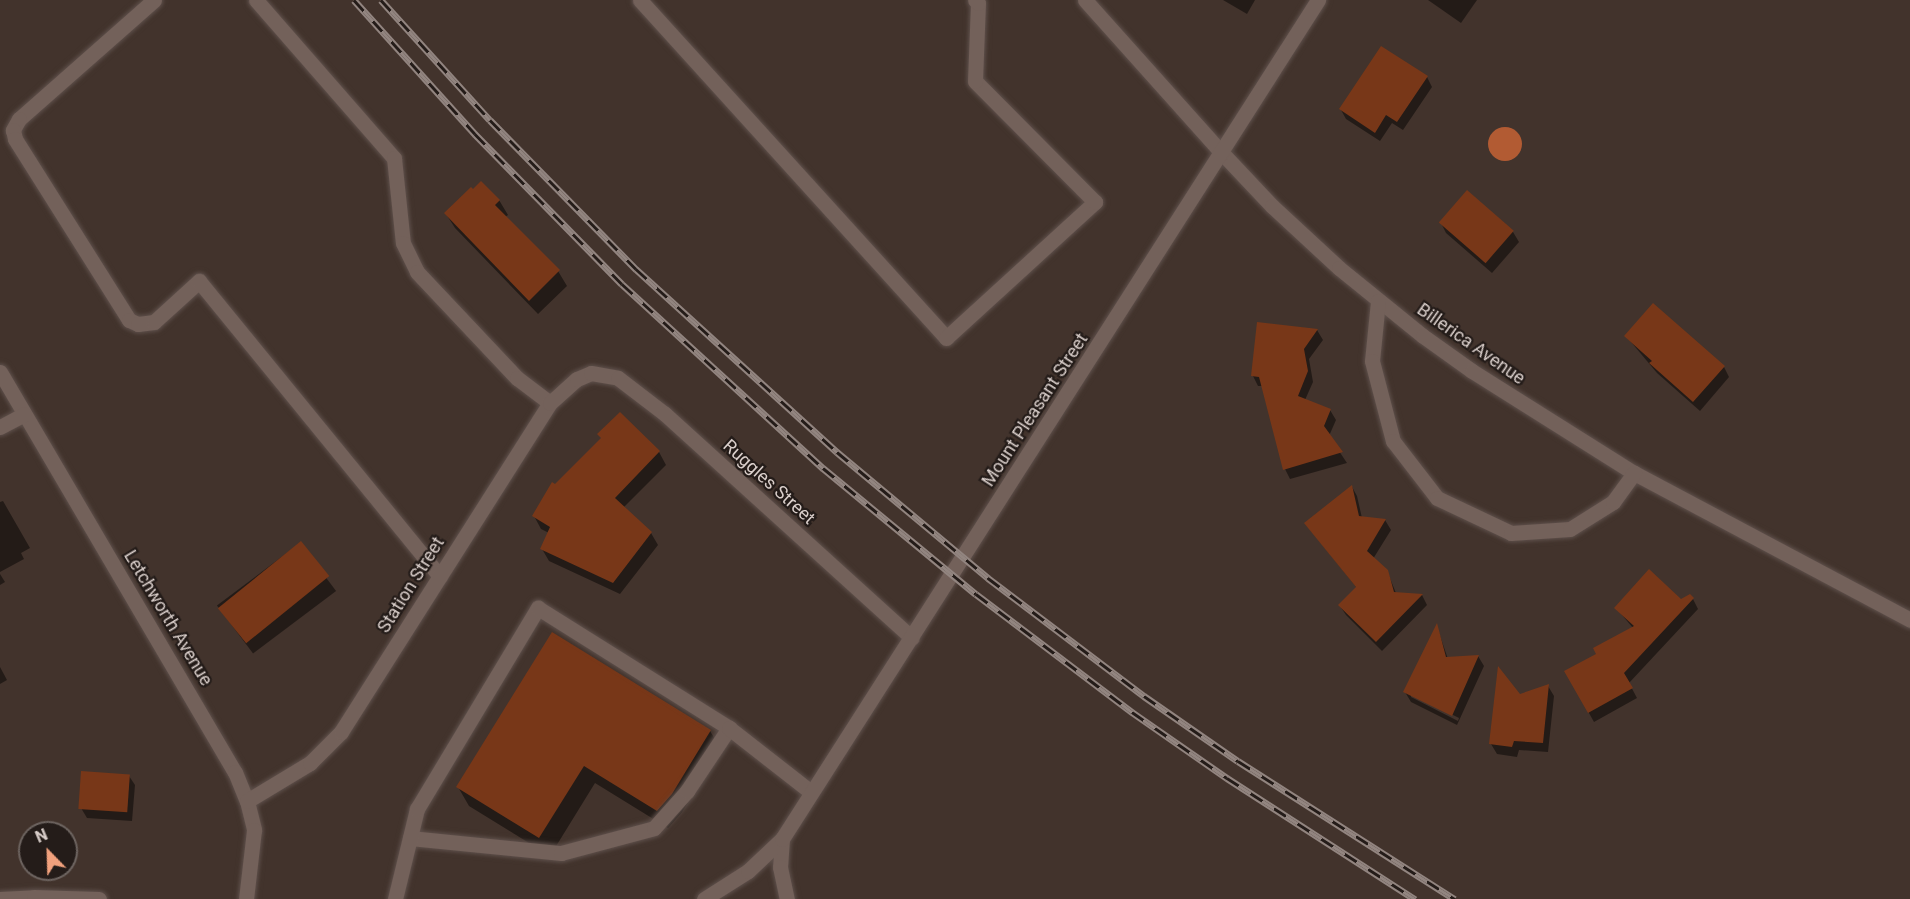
<!DOCTYPE html>
<style>
body{margin:0}
#map{position:relative;width:1910px;height:899px;overflow:hidden;background:#42332c;font-family:Roboto,sans-serif}
div>[style]{position:absolute}
.water>*{inset:0;background:#b25b33}
.round{border-radius:50%}
.shadow>*{inset:0;background:#0007;transform-origin:0 0}
.building>*{inset:0;background:#783718;transform-origin:0 0}
.roads{filter:drop-shadow(0 0 2px #5e504b) drop-shadow(0 0 2px #5e504b)}
.service>*{height:15px;margin:-7.5px;padding:0 7.5px;transform-origin:7.5px;border-radius:7.5px;background:#73615a}
.minor>*{height:15px;margin:-7.5px;padding:0 7.5px;transform-origin:7.5px;border-radius:7.5px;background:#73615a}
.secondary>*{height:15px;margin:-7.5px;padding:0 7.5px;transform-origin:7.5px;border-radius:7.5px;background:#73615a}
.rail>*{height:7px;margin-top:-3.5px;transform-origin:0;background:repeating-linear-gradient(90deg,#241c19 0 14px,#928580 0 28px);box-sizing:border-box;border-block:2px solid #928580}
span{translate:-50% -50%;white-space:nowrap;text-align:center;line-height:1.15;-webkit-text-stroke:4.5px #241c19;paint-order:stroke}
.street-label{font-size:18px;color:#dacfcb}
.north{position:absolute;left:18px;top:821px;width:60px;height:60px;box-sizing:border-box;background:#241c19;border:2px solid #6d6460;border-radius:50%;rotate:337deg;font-size:16px;font-weight:700;line-height:24px;text-align:center;color:#dacfcb}
.north::after{content:'';display:block;margin:auto;width:21px;height:27px;background:#f1a17d;clip-path:polygon(50% 0,100% 100%,50% 72%,0 100%)}
</style>
<div id="map">
<div class="water">
<i class="round" style="left:1488px;top:127px;width:34px;height:34px"></i>
</div>
<div class="shadow">
<i style="clip-path:polygon(1223px 0,1255px 0,1247px 14px)"></i>
<i style="clip-path:polygon(1428px 0,1477px 0,1461px 23px)"></i>
<i style="clip-path:polygon(1427px 77px,1432px 87px,1403px 130px,1392px 123px,1380px 141px,1346px 119px,1341px 110px)"></i>
<i style="clip-path:polygon(1467px 192px,1513px 232px,1519px 242px,1492px 273px,1446px 233px,1441px 223px)"></i>
<i style="clip-path:polygon(499px 200px,508px 215px,505px 217px,558px 271px,567px 286px,538px 314px,455px 228px,446px 214px)"></i>
<i style="clip-path:polygon(1258px 324px,1317px 330px,1323px 340px,1309px 359px,1313px 382px,1305px 400px,1330px 410px,1336px 420px,1329px 436px,1347px 463px,1290px 479px,1285px 469px,1263px 386px,1258px 386px,1253px 376px)"></i>
<i style="clip-path:polygon(1626px 336px,1724px 367px,1729px 377px,1700px 411px,1657px 373px)"></i>
<i style="clip-path:polygon(620px 414px,659px 452px,666px 465px,623px 508px,651px 533px,658px 545px,620px 594px,549px 561px,542px 549px,549px 533px,541px 529px,534px 516px,555px 486px,602px 439px)"></i>
<i style="clip-path:polygon(1352px 487px,1357px 496px,1362px 518px,1385px 520px,1391px 530px,1373px 559px,1387px 571px,1396px 593px,1422px 595px,1427px 605px,1382px 651px,1346px 615px,1340px 606px,1357px 588px,1305px 523px)"></i>
<i style="clip-path:polygon(3px 501px,30px 548px,21px 553px,24px 559px,0 572px,0 502px)"></i>
<i style="left:300px;top:543px;width:60px;height:104px;rotate:53deg"></i>
<i style="clip-path:polygon(0 574px,5px 582px,0 585px)"></i>
<i style="clip-path:polygon(1693px 599px,1698px 609px,1629px 683px,1637px 698px,1594px 722px,1566px 672px,1598px 655px,1633px 628px,1616px 608px)"></i>
<i style="clip-path:polygon(evenodd,1437px 627px,1448px 659px,1478px 656px,1484px 666px,1457px 725px,1411px 702px,1405px 692px,1437px 627px,1411px 694px,1459px 718px,1458px 721px,1411px 697px,1411px 694px)"></i>
<i style="clip-path:polygon(0 667px,7px 680px,0 684px)"></i>
<i style="clip-path:polygon(1548px 686px,1554px 696px,1548px 752px,1519px 750px,1517px 757px,1497px 754px,1491px 744px,1520px 695px)"></i>
<i style="clip-path:polygon(710px 731px,721px 749px,682px 812px,668px 828px,595px 783px,550px 856px,469px 806px,458px 787px)"></i>
<i style="clip-path:polygon(129px 776px,135px 785px,132px 821px,87px 818px,81px 808px)"></i>
</div>
<div class="building">
<i style="clip-path:polygon(1381px 46px,1428px 76px,1397px 122px,1386px 115px,1375px 133px,1339px 109px)"></i>
<i style="clip-path:polygon(481px 181px,500px 200px,495px 205px,560px 270px,529px 301px,444px 213px,471px 187px,473px 189px)"></i>
<i style="left:1467px;top:190px;width:62px;height:43px;rotate:41deg"></i>
<i style="clip-path:polygon(1653px 303px,1725px 366px,1693px 402px,1649px 363px,1652px 361px,1624px 336px)"></i>
<i style="clip-path:polygon(1257px 322px,1318px 329px,1304px 349px,1308px 371px,1298px 396px,1331px 409px,1324px 426px,1343px 452px,1283px 470px,1259px 377px,1251px 376px)"></i>
<i style="clip-path:polygon(620px 412px,660px 451px,615px 498px,652px 532px,613px 583px,540px 549px,550px 527px,532px 516px,552px 482px,555px 484px,601px 438px,597px 434px)"></i>
<i style="clip-path:polygon(1352px 485px,1359px 516px,1386px 519px,1367px 551px,1388px 570px,1394px 592px,1423px 594px,1376px 642px,1338px 605px,1356px 587px,1304px 523px)"></i>
<i style="left:301px;top:541px;width:45px;height:107px;rotate:51deg"></i>
<i style="clip-path:polygon(1649px 569px,1681px 599px,1690px 594px,1694px 598px,1624px 673px,1633px 688px,1588px 713px,1564px 671px,1596px 654px,1593px 648px,1634px 626px,1614px 608px)"></i>
<i style="clip-path:polygon(1437px 623px,1446px 657px,1479px 655px,1452px 716px,1403px 692px)"></i>
<i style="clip-path:polygon(552px 632px,711px 730px,672px 794px,657px 811px,584px 766px,539px 838px,456px 787px)"></i>
<i style="clip-path:polygon(1498px 666px,1520px 694px,1549px 684px,1543px 743px,1514px 741px,1512px 747px,1489px 744px)"></i>
<i style="left:81px;top:771px;width:49px;height:38px;rotate:4deg"></i>
</div>
<div class="roads">
<div class="service">
<i style="left:154px;top:0;width:180px;rotate:138.6deg"></i>
<i style="left:19px;top:119px;width:13px;rotate:119deg"></i>
<i style="left:13px;top:130px;width:9px;rotate:77deg"></i>
<i style="left:15px;top:139px;width:214px;rotate:57.8deg"></i>
<i style="left:129px;top:320px;width:10px;rotate:24deg"></i>
<i style="left:138px;top:324px;width:16px;rotate:-7deg"></i>
<i style="left:154px;top:322px;width:61px;rotate:-42.3deg"></i>
<i style="left:199px;top:281px;width:381px;rotate:50.8deg"></i>
<i style="left:256px;top:0;width:210px;rotate:48.9deg"></i>
<i style="left:394px;top:158px;width:85px;rotate:84deg"></i>
<i style="left:403px;top:243px;width:32px;rotate:64deg"></i>
<i style="left:417px;top:272px;width:146px;rotate:46.7deg"></i>
<i style="left:517px;top:378px;width:41px;rotate:37.1deg"></i>
<i style="left:640px;top:0;width:456px;rotate:47.8deg"></i>
<i style="left:946px;top:338px;width:202px;rotate:-42.4deg"></i>
<i style="left:1095px;top:202px;width:170px;rotate:-134.8deg"></i>
<i style="left:975px;top:81px;width:78px;rotate:-87.8deg"></i>
<i style="left:978px;top:3px;width:4px;rotate:-135deg"></i>
<i style="left:410px;top:838px;width:152px;rotate:5.7deg"></i>
<i style="left:561px;top:853px;width:96px;rotate:-15deg"></i>
<i style="left:654px;top:828px;width:50px;rotate:-48.3deg"></i>
<i style="left:687px;top:791px;width:76px;rotate:-56.3deg"></i>
<i style="left:395px;top:899px;width:93px;rotate:-76.3deg"></i>
<i style="left:417px;top:809px;width:235px;rotate:-59deg"></i>
<i style="left:538px;top:608px;width:226px;rotate:32.1deg"></i>
<i style="left:729px;top:728px;width:104px;rotate:38deg"></i>
</div>
<div class="minor">
<i style="left:1222px;top:153px;width:73px;rotate:46.7deg"></i>
<i style="left:1272px;top:206px;width:91px;rotate:42.8deg"></i>
<i style="left:1339px;top:268px;width:108px;rotate:39deg"></i>
<i style="left:1423px;top:336px;width:60px;rotate:35.5deg"></i>
<i style="left:1472px;top:371px;width:191px;rotate:32.2deg"></i>
<i style="left:1634px;top:473px;width:313px;rotate:28deg"></i>
<i style="left:1378px;top:301px;width:60px;rotate:95.7deg"></i>
<i style="left:1372px;top:361px;width:83px;rotate:75.3deg"></i>
<i style="left:1393px;top:441px;width:72px;rotate:52.3deg"></i>
<i style="left:1437px;top:498px;width:82px;rotate:25.3deg"></i>
<i style="left:1511px;top:533px;width:59px;rotate:-3.9deg"></i>
<i style="left:1570px;top:529px;width:51px;rotate:-32.1deg"></i>
<i style="left:1613px;top:502px;width:36px;rotate:-54deg"></i>
<i style="left:0;top:372px;width:464px;rotate:59.6deg"></i>
<i style="left:235px;top:772px;width:31px;rotate:68deg"></i>
<i style="left:247px;top:801px;width:30px;rotate:76deg"></i>
<i style="left:254px;top:830px;width:69px;rotate:96.6deg"></i>
<i style="left:0;top:427px;width:27px;rotate:-28deg"></i>
<i style="left:247px;top:801px;width:74px;rotate:-31.1deg"></i>
<i style="left:310px;top:763px;width:44px;rotate:-45deg"></i>
<i style="left:341px;top:732px;width:390px;rotate:-57.6deg"></i>
<i style="left:550px;top:403px;width:36px;rotate:-42deg"></i>
<i style="left:577px;top:379px;width:15px;rotate:-23deg"></i>
<i style="left:591px;top:373px;width:27px;rotate:10deg"></i>
<i style="left:618px;top:378px;width:59px;rotate:37.5deg"></i>
<i style="left:665px;top:414px;width:333px;rotate:42.2deg"></i>
</div>
<div class="secondary">
<i style="left:1085px;top:0;width:205px;rotate:48.2deg"></i>
<i style="left:782px;top:839px;width:28px;rotate:94deg"></i>
<i style="left:780px;top:867px;width:33px;rotate:78deg"></i>
<i style="left:0;top:899px;width:34px;rotate:-3deg"></i>
<i style="left:34px;top:897px;width:65px;rotate:1.8deg"></i>
<i style="left:704px;top:899px;width:52px;rotate:-32.5deg"></i>
<i style="left:748px;top:871px;width:47px;rotate:-43.3deg"></i>
<i style="left:782px;top:839px;width:996px;rotate:-57.43deg"></i>
</div>
</div>
<div class="rail">
<i style="left:354px;top:0;width:181px;rotate:47.9deg"></i>
<i style="left:475px;top:134px;width:210px;rotate:45.6deg"></i>
<i style="left:622px;top:284px;width:273px;rotate:42.5deg"></i>
<i style="left:823px;top:468px;width:198px;rotate:39.5deg"></i>
<i style="left:976px;top:594px;width:196px;rotate:37.1deg"></i>
<i style="left:1132px;top:712px;width:116px;rotate:34.8deg"></i>
<i style="left:1227px;top:778px;width:224px;rotate:32.8deg"></i>
<i style="left:381px;top:0;width:162px;rotate:47.8deg"></i>
<i style="left:490px;top:120px;width:209px;rotate:45.6deg"></i>
<i style="left:636px;top:269px;width:272px;rotate:42.3deg"></i>
<i style="left:837px;top:452px;width:197px;rotate:39.8deg"></i>
<i style="left:988px;top:578px;width:196px;rotate:37.1deg"></i>
<i style="left:1144px;top:696px;width:114px;rotate:34.7deg"></i>
<i style="left:1238px;top:761px;width:257px;rotate:32.5deg"></i>
</div>
<div class="street-label">
<span style="left:1471px;top:344px;rotate:35deg">Billerica Avenue</span>
<span style="left:1035px;top:410px;rotate:-57deg">Mount Pleasant Street</span>
<span style="left:769px;top:482px;rotate:42deg">Ruggles Street</span>
<span style="left:411px;top:585px;rotate:-58deg">Station Street</span>
<span style="left:168px;top:618px;rotate:59deg">Letchworth Avenue</span>
</div>
<div class="north">N</div>
</div>
